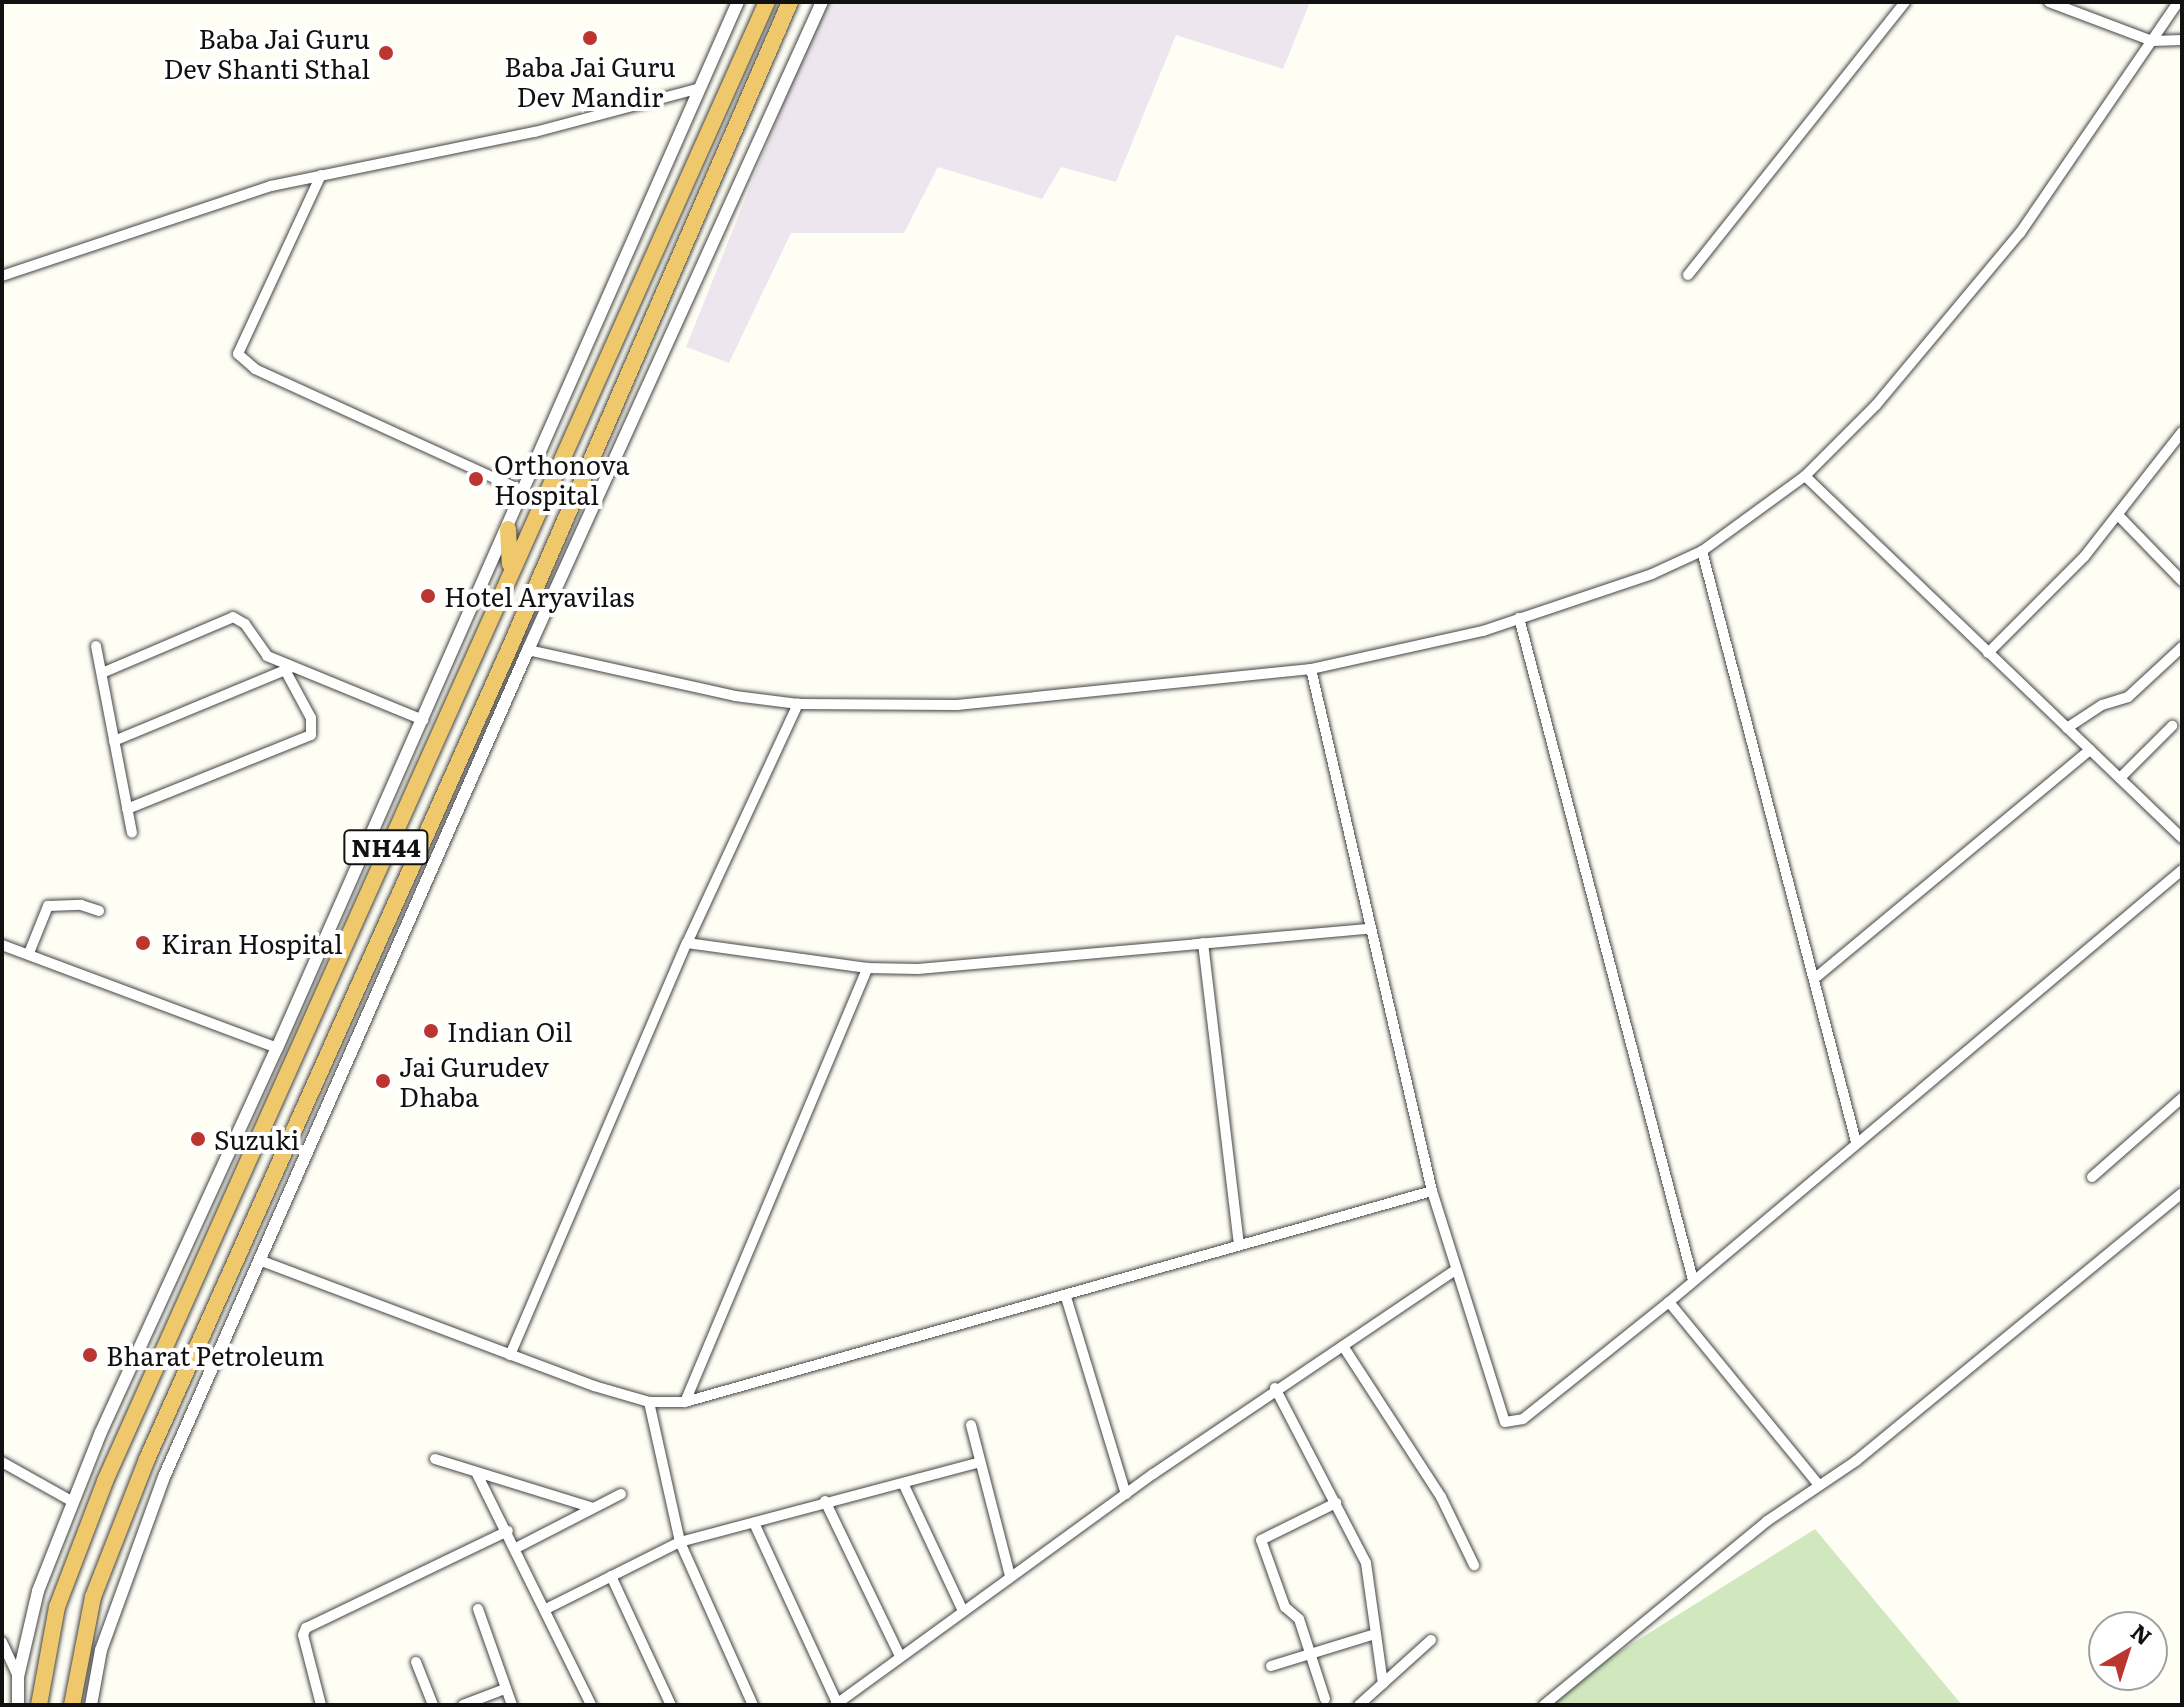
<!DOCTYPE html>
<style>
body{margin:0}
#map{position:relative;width:2184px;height:1707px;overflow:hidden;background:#fefef5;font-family:Literata,serif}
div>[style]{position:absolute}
.industrial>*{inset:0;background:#eee6ee}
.green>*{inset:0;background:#d1e8bf}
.roads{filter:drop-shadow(0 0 2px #444) drop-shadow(0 0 2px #444)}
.minor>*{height:10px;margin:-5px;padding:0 5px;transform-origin:5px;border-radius:5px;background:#fff}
.tertiary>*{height:12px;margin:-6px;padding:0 6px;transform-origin:6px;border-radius:6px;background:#fff}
.trunk>*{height:16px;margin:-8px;padding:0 8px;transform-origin:8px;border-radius:8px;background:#efc86c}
.dots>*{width:22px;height:22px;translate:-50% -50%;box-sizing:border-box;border:4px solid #fff;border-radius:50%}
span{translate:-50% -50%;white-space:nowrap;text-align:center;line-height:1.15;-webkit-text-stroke:8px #fff;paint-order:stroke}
.shield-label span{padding:2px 6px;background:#fff;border:2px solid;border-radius:6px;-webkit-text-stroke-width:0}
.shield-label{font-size:24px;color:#111;font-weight:700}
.poi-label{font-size:26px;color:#111}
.right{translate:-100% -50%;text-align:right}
.left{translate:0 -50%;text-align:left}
.frame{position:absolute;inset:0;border:4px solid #111;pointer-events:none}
.north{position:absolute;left:2088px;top:1611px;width:80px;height:80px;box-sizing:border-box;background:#fff;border:2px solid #a0a0a0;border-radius:50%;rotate:39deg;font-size:22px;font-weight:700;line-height:32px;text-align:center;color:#111}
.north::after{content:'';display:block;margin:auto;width:28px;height:36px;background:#bb362f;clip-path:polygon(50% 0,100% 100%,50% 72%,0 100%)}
</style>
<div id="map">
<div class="industrial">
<i style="clip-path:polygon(824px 2px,1310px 2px,1283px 69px,1176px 35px,1116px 182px,1061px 167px,1042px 199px,938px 167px,904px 233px,791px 233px,729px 363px,686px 347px)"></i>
</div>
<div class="green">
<i style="clip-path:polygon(1815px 1529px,1962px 1705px,1534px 1705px)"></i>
</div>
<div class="roads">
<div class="minor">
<i style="left:2049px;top:2px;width:110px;rotate:20.7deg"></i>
<i style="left:2152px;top:41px;width:30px;rotate:-2deg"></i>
<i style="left:321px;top:175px;width:197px;rotate:114.9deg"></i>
<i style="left:238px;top:354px;width:23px;rotate:41deg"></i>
<i style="left:255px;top:369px;width:294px;rotate:24.5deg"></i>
<i style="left:1688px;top:275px;width:349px;rotate:-51.5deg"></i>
<i style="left:2px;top:276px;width:284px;rotate:-18.5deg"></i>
<i style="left:271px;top:186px;width:269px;rotate:-11.6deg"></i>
<i style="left:535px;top:132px;width:171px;rotate:-14.9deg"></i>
<i style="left:1805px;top:476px;width:523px;rotate:43.84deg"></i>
<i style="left:2118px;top:515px;width:92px;rotate:45.9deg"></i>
<i style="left:1702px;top:551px;width:611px;rotate:75.39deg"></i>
<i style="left:1519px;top:618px;width:684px;rotate:75.27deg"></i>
<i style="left:96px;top:646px;width:190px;rotate:79.1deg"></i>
<i style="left:528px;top:650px;width:212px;rotate:12.5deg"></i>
<i style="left:735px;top:696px;width:64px;rotate:7.2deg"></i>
<i style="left:798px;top:704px;width:159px;rotate:0.4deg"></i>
<i style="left:957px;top:705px;width:356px;rotate:-5.8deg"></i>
<i style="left:1311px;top:669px;width:176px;rotate:-12.5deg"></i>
<i style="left:1483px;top:631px;width:178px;rotate:-18.6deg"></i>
<i style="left:1652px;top:574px;width:55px;rotate:-24.7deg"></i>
<i style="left:1702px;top:551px;width:127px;rotate:-36.1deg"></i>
<i style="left:1805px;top:476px;width:100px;rotate:-45deg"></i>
<i style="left:1876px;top:405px;width:224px;rotate:-50.1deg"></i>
<i style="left:2020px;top:233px;width:280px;rotate:-55.6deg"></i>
<i style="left:1988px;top:653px;width:136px;rotate:-45deg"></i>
<i style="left:2084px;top:557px;width:159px;rotate:-51.9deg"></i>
<i style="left:1311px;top:669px;width:536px;rotate:76.95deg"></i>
<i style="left:1432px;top:1191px;width:242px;rotate:72.5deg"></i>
<i style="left:1505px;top:1422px;width:18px;rotate:-9deg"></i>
<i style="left:1523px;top:1419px;width:187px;rotate:-38.7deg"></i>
<i style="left:1669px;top:1302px;width:671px;rotate:-40.1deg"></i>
<i style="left:102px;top:673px;width:142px;rotate:-23.1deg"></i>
<i style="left:233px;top:617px;width:14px;rotate:30deg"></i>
<i style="left:245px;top:624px;width:39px;rotate:55deg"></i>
<i style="left:267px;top:656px;width:169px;rotate:22.3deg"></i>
<i style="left:2067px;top:728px;width:42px;rotate:-33.3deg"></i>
<i style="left:2102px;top:705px;width:27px;rotate:-17deg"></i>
<i style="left:2128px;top:697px;width:74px;rotate:-42.8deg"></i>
<i style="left:114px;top:741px;width:191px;rotate:-22.5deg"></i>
<i style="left:2120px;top:778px;width:74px;rotate:-45deg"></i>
<i style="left:127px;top:809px;width:198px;rotate:-21.9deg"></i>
<i style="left:311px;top:735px;width:17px;rotate:-90deg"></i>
<i style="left:311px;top:718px;width:55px;rotate:-118.4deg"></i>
<i style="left:687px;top:943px;width:182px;rotate:7.9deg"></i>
<i style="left:867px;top:968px;width:51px;rotate:1.1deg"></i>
<i style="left:918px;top:969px;width:454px;rotate:-5.1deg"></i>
<i style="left:1203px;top:943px;width:304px;rotate:83.2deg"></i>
<i style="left:2px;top:945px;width:294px;rotate:20.5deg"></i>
<i style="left:29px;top:953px;width:51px;rotate:-68deg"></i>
<i style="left:48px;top:906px;width:33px;rotate:-2deg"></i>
<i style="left:81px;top:905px;width:19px;rotate:18deg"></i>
<i style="left:1814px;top:979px;width:359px;rotate:-39.7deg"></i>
<i style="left:2092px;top:1177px;width:120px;rotate:-41.3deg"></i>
<i style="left:259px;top:1260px;width:358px;rotate:20.6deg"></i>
<i style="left:594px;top:1386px;width:57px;rotate:16.2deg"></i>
<i style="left:649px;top:1402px;width:36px"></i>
<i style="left:685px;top:1402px;width:776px;rotate:-15.77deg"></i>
<i style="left:1066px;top:1297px;width:206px;rotate:73.1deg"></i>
<i style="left:1669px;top:1302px;width:234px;rotate:50.7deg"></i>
<i style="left:1343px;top:1346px;width:180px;rotate:57deg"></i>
<i style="left:1441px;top:1497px;width:76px;rotate:64.1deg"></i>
<i style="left:510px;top:1355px;width:448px;rotate:-66.8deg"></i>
<i style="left:687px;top:943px;width:264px;rotate:-65.1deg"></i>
<i style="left:1275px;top:1388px;width:197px;rotate:62.5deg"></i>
<i style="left:1366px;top:1563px;width:122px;rotate:82deg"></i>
<i style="left:649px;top:1402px;width:143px;rotate:77.5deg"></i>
<i style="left:680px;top:1542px;width:179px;rotate:65.9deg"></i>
<i style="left:685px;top:1402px;width:471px;rotate:-67.2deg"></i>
<i style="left:971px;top:1425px;width:156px;rotate:75.5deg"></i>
<i style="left:435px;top:1459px;width:165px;rotate:17.2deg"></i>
<i style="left:2px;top:1462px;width:81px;rotate:29.4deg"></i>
<i style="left:477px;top:1474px;width:258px;rotate:63.7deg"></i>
<i style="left:903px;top:1483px;width:139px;rotate:64.9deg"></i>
<i style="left:825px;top:1501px;width:172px;rotate:64.2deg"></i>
<i style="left:754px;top:1523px;width:198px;rotate:65.2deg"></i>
<i style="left:516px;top:1548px;width:118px;rotate:-27.2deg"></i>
<i style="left:611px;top:1576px;width:142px;rotate:65.1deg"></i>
<i style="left:478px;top:1609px;width:102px;rotate:70.5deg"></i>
<i style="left:546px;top:1609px;width:150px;rotate:-26.6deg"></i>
<i style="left:680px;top:1542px;width:310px;rotate:-14.9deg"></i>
<i style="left:2px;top:1642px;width:38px;rotate:65deg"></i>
<i style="left:416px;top:1662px;width:46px;rotate:68.4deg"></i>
<i style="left:1271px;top:1666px;width:109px;rotate:-17.1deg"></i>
<i style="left:1325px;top:1699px;width:84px;rotate:-108deg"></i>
<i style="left:1299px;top:1619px;width:18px;rotate:-139deg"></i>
<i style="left:1285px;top:1607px;width:71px;rotate:-109.7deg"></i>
<i style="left:1261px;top:1540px;width:84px;rotate:-26.3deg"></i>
<i style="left:321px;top:1705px;width:72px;rotate:-104.4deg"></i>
<i style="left:303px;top:1635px;width:8px;rotate:-67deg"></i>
<i style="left:306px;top:1628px;width:224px;rotate:-25.7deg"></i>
<i style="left:463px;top:1705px;width:45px;rotate:-20.9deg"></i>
<i style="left:835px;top:1705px;width:393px;rotate:-36deg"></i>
<i style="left:1153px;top:1474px;width:364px;rotate:-34deg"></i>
<i style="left:1359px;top:1705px;width:97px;rotate:-42.1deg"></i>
<i style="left:1544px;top:1705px;width:289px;rotate:-39.5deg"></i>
<i style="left:1767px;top:1521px;width:107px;rotate:-34deg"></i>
<i style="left:1856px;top:1461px;width:422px;rotate:-39.4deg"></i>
</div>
<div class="tertiary">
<i style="left:18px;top:1705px;width:28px;rotate:-90deg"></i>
<i style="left:18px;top:1677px;width:88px;rotate:-76.9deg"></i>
<i style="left:38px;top:1591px;width:171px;rotate:-68.4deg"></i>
<i style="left:101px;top:1432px;width:422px;rotate:-65.4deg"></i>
<i style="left:277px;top:1048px;width:1143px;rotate:-66.22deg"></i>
<i style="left:91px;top:1705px;width:56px;rotate:-79.7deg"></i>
<i style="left:101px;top:1650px;width:184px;rotate:-70deg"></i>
<i style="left:164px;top:1477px;width:904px;rotate:-66.24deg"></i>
<i style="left:528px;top:650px;width:712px;rotate:-65.6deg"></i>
</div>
<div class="trunk">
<i style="left:508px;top:529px;width:35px;rotate:87deg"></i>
<i style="left:39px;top:1705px;width:100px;rotate:-79.6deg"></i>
<i style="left:57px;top:1607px;width:135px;rotate:-69.1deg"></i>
<i style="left:105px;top:1481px;width:1620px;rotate:-65.89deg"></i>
<i style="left:72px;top:1705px;width:110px;rotate:-79deg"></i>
<i style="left:93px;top:1597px;width:148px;rotate:-68.6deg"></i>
<i style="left:147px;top:1459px;width:889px;rotate:-65.91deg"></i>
<i style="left:510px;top:647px;width:703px;rotate:-66.53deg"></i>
</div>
</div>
<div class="dots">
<i style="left:590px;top:38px;background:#bb362f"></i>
<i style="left:386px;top:53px;background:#bb362f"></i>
<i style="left:476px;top:479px;background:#bb362f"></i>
<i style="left:428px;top:596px;background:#bb362f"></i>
<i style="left:143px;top:943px;background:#bb362f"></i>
<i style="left:431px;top:1031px;background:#bb362f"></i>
<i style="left:383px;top:1081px;background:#bb362f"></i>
<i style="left:198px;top:1139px;background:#bb362f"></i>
<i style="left:90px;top:1355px;background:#bb362f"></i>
</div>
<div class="shield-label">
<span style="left:386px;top:847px">NH44</span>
</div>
<div class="poi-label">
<span class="right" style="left:370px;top:53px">Baba Jai Guru<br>Dev Shanti Sthal</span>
<span style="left:590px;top:81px">Baba Jai Guru<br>Dev Mandir</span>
<span class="left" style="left:494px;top:479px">Orthonova<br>Hospital</span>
<span class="left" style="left:444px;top:596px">Hotel Aryavilas</span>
<span class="left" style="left:161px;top:943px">Kiran Hospital</span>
<span class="left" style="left:447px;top:1031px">Indian Oil</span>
<span class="left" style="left:399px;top:1081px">Jai Gurudev<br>Dhaba</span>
<span class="left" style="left:214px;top:1139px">Suzuki</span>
<span class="left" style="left:106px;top:1355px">Bharat Petroleum</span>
</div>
<div class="frame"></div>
<div class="north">N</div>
</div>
